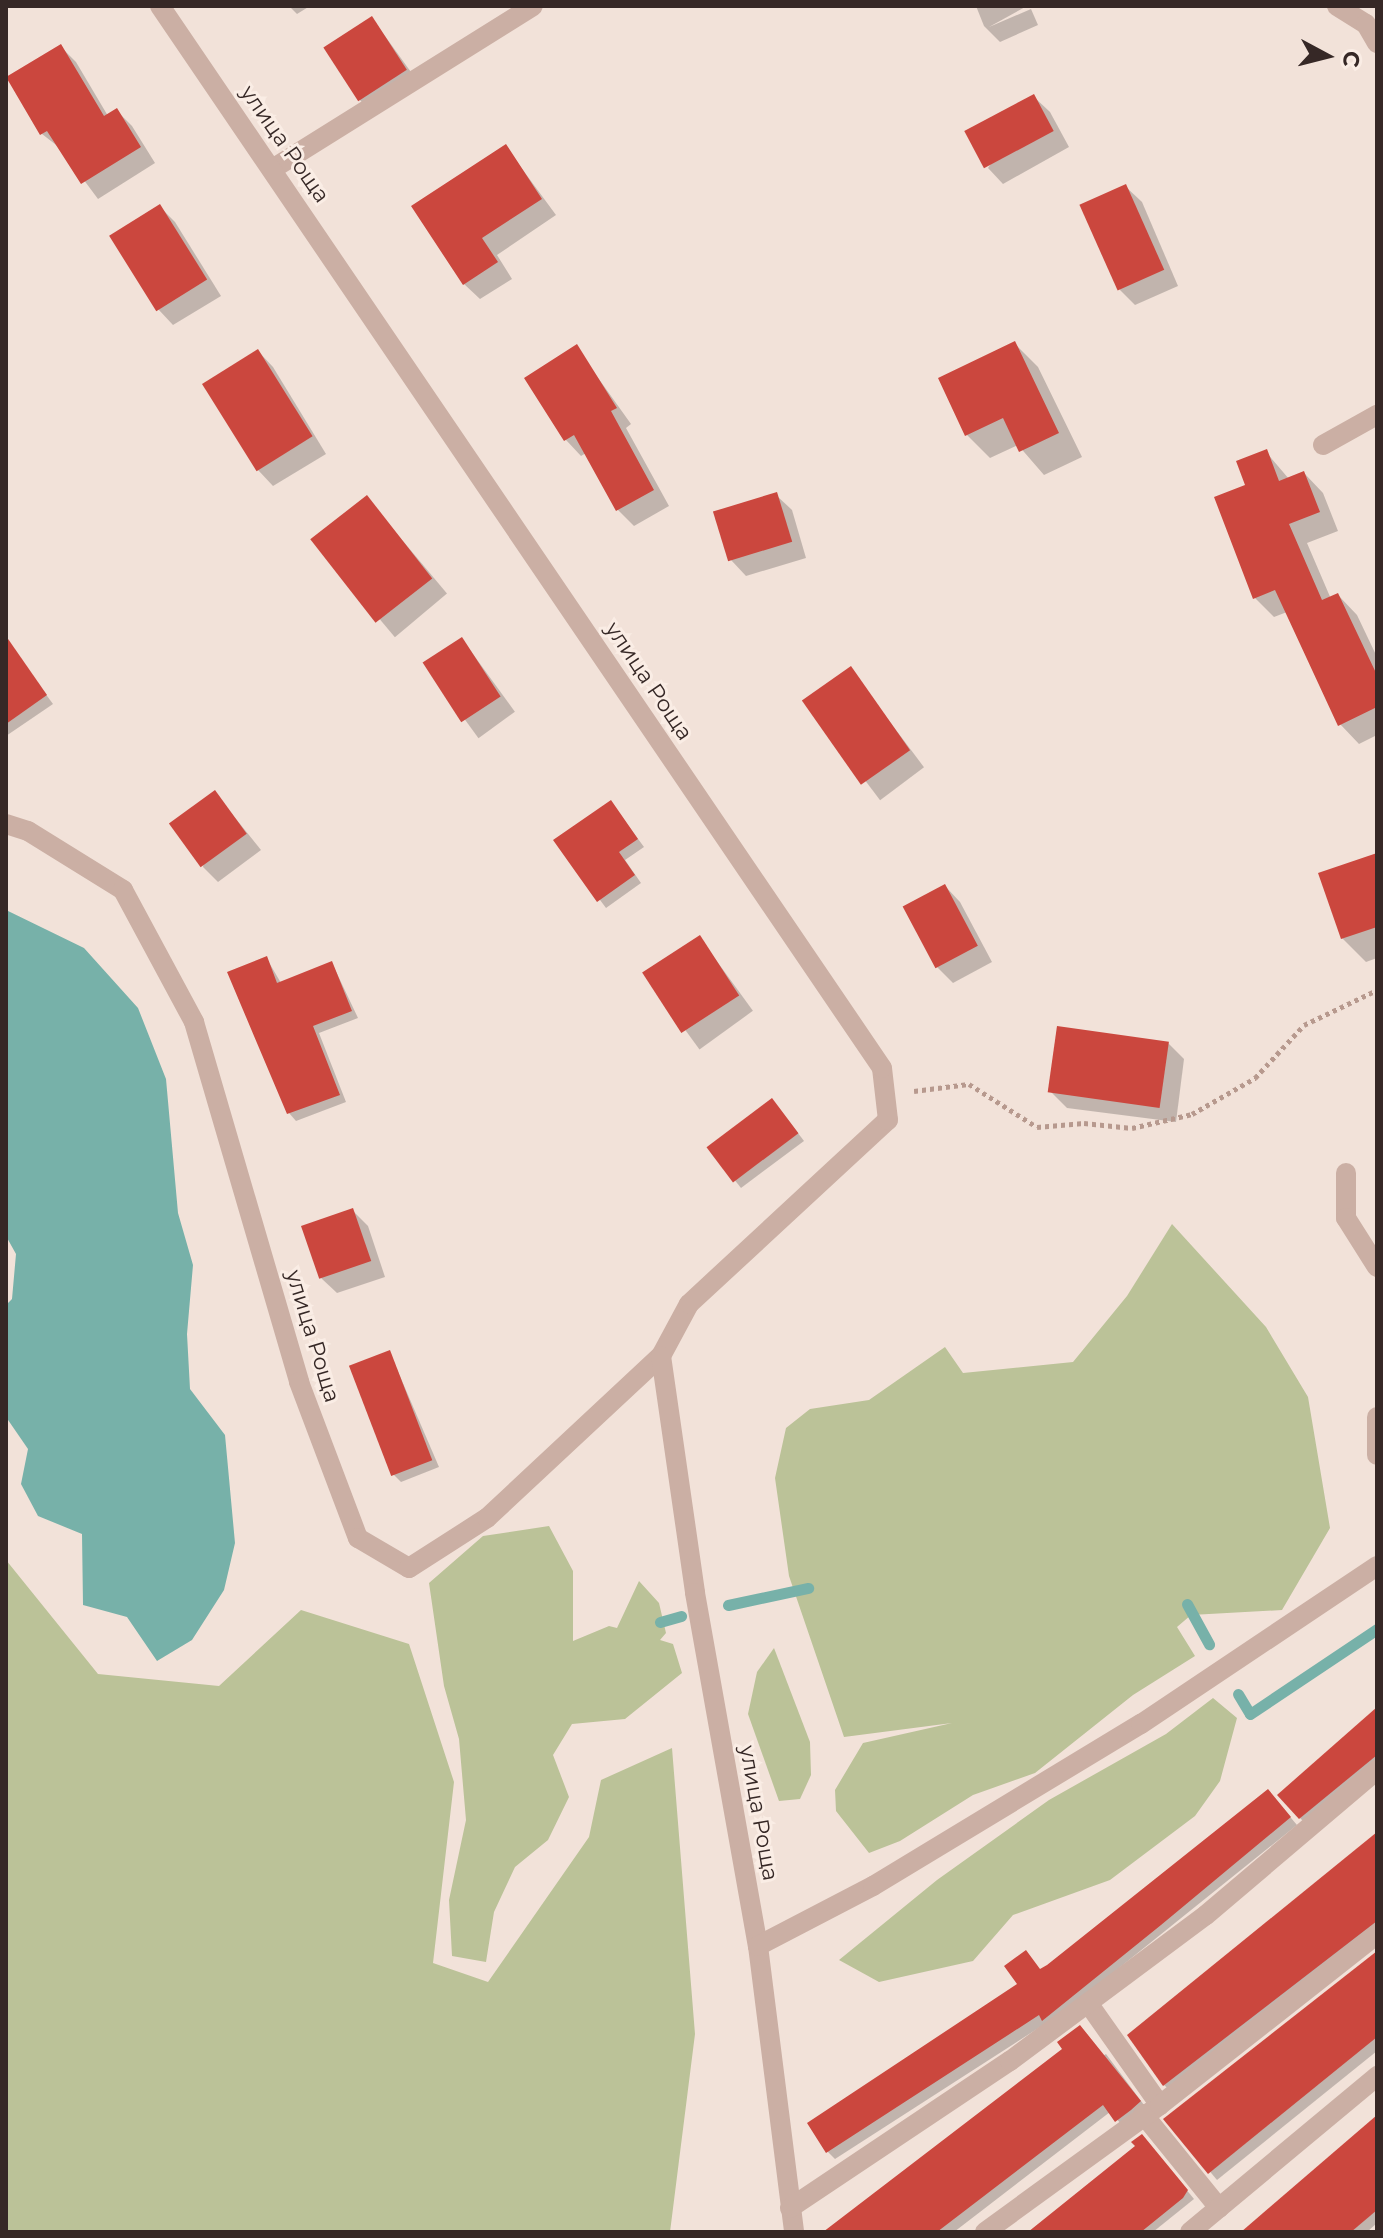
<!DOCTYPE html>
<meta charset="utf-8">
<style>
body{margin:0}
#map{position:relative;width:1383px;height:2238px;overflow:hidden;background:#f2e2d9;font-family:Montserrat,sans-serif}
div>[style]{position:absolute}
.green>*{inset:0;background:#bbc298}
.water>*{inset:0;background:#77b1a9}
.shadow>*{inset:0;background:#0003;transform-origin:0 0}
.stream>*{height:11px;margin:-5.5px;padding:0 5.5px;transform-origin:5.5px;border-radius:5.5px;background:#77b1a9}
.building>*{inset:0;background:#cb473e;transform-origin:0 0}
.path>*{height:5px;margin-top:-2.5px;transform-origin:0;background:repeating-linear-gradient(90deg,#b7998e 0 4px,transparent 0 8px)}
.minor>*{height:20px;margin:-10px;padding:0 10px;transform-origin:10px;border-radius:10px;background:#cbafa4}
span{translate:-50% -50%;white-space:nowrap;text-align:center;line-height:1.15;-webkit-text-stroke:6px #faede5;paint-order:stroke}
.street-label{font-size:22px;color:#362826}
.frame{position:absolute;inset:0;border:8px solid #362826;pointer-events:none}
.north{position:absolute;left:1287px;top:16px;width:80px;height:80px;-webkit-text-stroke:6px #faede5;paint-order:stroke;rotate:97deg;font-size:22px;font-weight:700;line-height:32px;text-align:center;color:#362826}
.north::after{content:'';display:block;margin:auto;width:28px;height:36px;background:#362826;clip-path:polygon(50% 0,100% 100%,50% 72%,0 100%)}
</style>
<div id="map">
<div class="green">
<i style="clip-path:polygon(1172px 1224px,1266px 1327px,1308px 1397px,1330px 1528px,1282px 1610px,1191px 1615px,1177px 1627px,1195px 1656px,1133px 1695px,1035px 1773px,973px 1795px,900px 1841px,869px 1853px,836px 1811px,835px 1790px,863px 1743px,952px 1723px,844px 1737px,789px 1576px,775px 1478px,786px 1428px,810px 1409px,869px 1400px,945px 1347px,963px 1373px,1073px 1362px,1127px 1296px)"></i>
<i style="clip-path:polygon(549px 1526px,573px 1571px,573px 1641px,609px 1626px,617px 1628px,639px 1581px,659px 1603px,666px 1633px,660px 1640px,673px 1644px,682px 1673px,625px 1719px,572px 1724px,553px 1755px,569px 1797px,548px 1840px,515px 1867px,494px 1912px,486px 1962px,452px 1956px,449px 1900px,466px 1820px,459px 1739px,444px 1686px,429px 1583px,483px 1536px)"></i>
<i style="clip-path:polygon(6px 1560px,98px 1674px,219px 1686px,301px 1610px,409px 1644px,454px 1782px,433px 1963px,488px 1982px,589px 1837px,601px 1780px,672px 1748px,695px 2034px,670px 2232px,6px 2232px)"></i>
<i style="clip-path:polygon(774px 1648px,810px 1742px,811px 1775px,800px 1799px,779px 1801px,748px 1714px,757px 1672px)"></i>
<i style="clip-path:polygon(1213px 1698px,1237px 1718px,1220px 1781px,1195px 1816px,1110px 1880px,1013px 1915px,973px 1961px,879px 1982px,839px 1960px,937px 1880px,1049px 1800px,1166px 1734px)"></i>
</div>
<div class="water">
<i style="clip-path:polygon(6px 910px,84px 948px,138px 1008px,166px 1079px,178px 1213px,193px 1265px,187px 1334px,190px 1389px,225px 1435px,235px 1543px,224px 1590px,192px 1640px,157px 1661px,127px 1617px,83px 1605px,82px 1534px,38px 1516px,21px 1484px,28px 1449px,6px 1417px,6px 1305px,12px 1299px,16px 1254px,6px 1236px)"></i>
</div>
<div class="shadow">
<i style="clip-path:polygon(289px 6px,310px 6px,297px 14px)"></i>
<i style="clip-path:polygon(976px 6px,1027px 6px,989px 27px,1031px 9px,1038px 25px,1000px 42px,984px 26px)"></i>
<i style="clip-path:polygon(372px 18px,421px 86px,374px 115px,359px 99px)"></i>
<i style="clip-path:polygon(61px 47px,76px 62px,108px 116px,116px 110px,132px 126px,155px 163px,98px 199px,60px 148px,42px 134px)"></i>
<i style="clip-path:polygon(1034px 97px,1050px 112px,1069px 147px,1003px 184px,988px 168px)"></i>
<i style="clip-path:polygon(506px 147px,556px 215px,497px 255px,512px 279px,480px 299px,464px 284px)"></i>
<i style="clip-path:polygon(1126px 187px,1142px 202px,1178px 286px,1135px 305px,1120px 290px)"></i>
<i style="clip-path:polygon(159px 206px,175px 222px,221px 296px,173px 325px,158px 309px)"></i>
<i style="clip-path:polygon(1014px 343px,1038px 367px,1082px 457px,1044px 475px,1018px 445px,990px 458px,967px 435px)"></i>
<i style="clip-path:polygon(576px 347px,631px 424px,626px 428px,669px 506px,634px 526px,618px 510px,586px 453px,581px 456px,566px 440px,527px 378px)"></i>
<i style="clip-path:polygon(258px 351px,273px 367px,326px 454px,273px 486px,258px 470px)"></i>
<i style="clip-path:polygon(1266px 452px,1289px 479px,1304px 473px,1323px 493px,1338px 531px,1307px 543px,1331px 599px,1338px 595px,1357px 615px,1377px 657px,1377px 735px,1359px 744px,1340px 724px,1287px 612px,1274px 617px,1255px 598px,1248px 486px)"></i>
<i style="clip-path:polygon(776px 495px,792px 510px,806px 558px,746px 576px,731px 560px)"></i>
<i style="left:366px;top:497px;width:126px;height:68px;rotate:50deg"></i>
<i style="left:462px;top:639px;width:90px;height:45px;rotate:54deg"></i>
<i style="clip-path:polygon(9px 644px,53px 704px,6px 736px,6px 646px)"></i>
<i style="left:850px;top:669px;width:123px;height:55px;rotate:53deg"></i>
<i style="clip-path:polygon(215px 793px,261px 850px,218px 882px,203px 867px)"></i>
<i style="clip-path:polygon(611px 802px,644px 847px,625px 860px,641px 883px,606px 908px,556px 841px)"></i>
<i style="clip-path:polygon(1377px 856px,1377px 958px,1366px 962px,1342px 938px)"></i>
<i style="clip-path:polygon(945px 886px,960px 902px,992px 962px,953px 983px,937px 967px)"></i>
<i style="left:700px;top:938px;width:90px;height:66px;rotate:54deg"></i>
<i style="clip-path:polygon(267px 959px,281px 983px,332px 963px,358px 1018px,319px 1033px,346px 1102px,296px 1121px,289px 1113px)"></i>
<i style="clip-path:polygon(1168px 1043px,1184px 1059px,1176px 1122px,1067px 1108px,1051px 1092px)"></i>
<i style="clip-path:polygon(779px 1108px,804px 1141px,741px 1188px,709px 1148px)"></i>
<i style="clip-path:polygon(352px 1210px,368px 1226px,385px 1277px,337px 1293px,321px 1278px)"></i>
<i style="clip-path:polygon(390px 1353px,439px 1467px,401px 1482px,394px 1475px)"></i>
<i style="clip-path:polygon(1377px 1710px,1377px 1766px,1307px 1825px,1300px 1818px)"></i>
<i style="clip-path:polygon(1275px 1799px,1297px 1825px,1068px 2009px,835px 2159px,828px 2152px,809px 2124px,1041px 1971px)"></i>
<i style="clip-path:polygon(1377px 1834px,1377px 1930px,1172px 2092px,1164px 2085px)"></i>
<i style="clip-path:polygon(1377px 1953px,1377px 2051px,1217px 2180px,1166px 2119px)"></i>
<i style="clip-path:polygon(1106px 2054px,1147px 2109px,1124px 2127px,1110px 2112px,954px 2232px,826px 2232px)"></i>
<i style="clip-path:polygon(1377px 2117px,1377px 2223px,1367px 2232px,1244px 2232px)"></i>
<i style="clip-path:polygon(1149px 2144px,1194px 2199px,1153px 2232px,1031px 2232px)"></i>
</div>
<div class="stream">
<i style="left:1187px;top:1604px;width:46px;rotate:61.2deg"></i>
<i style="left:728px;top:1605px;width:82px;rotate:-12deg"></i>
<i style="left:660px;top:1622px;width:22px;rotate:-16deg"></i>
<i style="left:1238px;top:1694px;width:23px;rotate:59deg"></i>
<i style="left:1250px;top:1714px;width:153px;rotate:-33.8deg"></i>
</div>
<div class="building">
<i style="left:372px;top:16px;width:64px;height:58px;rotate:57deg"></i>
<i style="clip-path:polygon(61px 44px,104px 116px,117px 108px,141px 147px,81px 184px,47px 131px,40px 135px,6px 77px)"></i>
<i style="left:1034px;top:94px;width:42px;height:79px;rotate:62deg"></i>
<i style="clip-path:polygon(506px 144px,542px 199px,482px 238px,498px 262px,463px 285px,411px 206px)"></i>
<i style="left:1126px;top:184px;width:94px;height:51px;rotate:66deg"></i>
<i style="left:160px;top:204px;width:89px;height:60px;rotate:58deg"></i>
<i style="clip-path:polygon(1015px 341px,1059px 433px,1019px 452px,1003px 418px,965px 436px,938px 378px)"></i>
<i style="clip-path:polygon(577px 344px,617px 408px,611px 411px,654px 490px,616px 511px,574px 435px,564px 441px,524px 378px)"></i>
<i style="left:258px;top:349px;width:103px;height:66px;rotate:58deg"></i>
<i style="clip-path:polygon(1267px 449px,1279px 481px,1304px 471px,1320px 512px,1289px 524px,1322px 600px,1338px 593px,1377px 675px,1377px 707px,1338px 726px,1275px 590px,1253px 599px,1214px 497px,1245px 485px,1236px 461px)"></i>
<i style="left:777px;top:492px;width:52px;height:67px;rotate:73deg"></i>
<i style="left:367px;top:495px;width:106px;height:72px;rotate:52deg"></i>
<i style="clip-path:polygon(6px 636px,47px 695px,6px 724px)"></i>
<i style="left:462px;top:637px;width:71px;height:47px;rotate:57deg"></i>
<i style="left:851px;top:666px;width:103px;height:60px;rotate:55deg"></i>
<i style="left:215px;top:790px;width:54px;height:57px;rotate:54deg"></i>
<i style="clip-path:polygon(611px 800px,638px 839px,619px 852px,635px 875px,597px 902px,553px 840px)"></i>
<i style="clip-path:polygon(1377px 853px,1377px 927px,1341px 939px,1318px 873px)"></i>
<i style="left:945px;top:884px;width:70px;height:48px;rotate:62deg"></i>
<i style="left:700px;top:935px;width:72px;height:69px;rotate:57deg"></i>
<i style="clip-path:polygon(267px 956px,277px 983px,332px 961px,352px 1011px,313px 1026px,340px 1095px,287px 1114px,227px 972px)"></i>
<i style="left:1057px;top:1026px;width:113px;height:67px;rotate:8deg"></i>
<i style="left:772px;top:1098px;width:44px;height:82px;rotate:53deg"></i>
<i style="left:353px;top:1208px;width:56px;height:55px;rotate:71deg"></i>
<i style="left:390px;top:1350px;width:118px;height:44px;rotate:69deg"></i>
<i style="clip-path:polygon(1377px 1707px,1377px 1755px,1299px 1819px,1277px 1795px)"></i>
<i style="clip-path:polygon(1268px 1789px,1291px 1817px,1161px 1925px,1042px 2021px,1039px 2015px,826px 2153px,807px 2123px,1017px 1984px,1004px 1966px,1026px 1950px,1040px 1969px,1047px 1965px)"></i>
<i style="clip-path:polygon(1377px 1832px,1377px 1921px,1163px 2086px,1127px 2035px)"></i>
<i style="clip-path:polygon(1377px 1951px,1377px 2037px,1208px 2174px,1163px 2119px)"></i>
<i style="clip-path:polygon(1080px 2025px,1141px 2101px,1131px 2110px,1115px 2122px,1103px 2105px,937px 2232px,823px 2232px,1062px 2049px,1057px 2042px)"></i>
<i style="clip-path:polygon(1377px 2115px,1377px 2210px,1351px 2232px,1241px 2232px)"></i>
<i style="clip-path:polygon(1142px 2134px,1188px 2190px,1183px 2198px,1141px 2232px,1028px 2232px,1135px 2146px,1131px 2142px)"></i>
</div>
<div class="path">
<i style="left:914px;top:1091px;width:55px;rotate:-7.3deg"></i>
<i style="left:969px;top:1084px;width:80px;rotate:32.3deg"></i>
<i style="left:1037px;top:1127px;width:47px;rotate:-4.9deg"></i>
<i style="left:1084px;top:1123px;width:48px;rotate:5.9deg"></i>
<i style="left:1132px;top:1128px;width:62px;rotate:-13.1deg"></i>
<i style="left:1192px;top:1114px;width:73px;rotate:-29.7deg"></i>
<i style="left:1255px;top:1078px;width:72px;rotate:-47.2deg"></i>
<i style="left:1304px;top:1025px;width:81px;rotate:-25.6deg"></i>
</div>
<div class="minor">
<i style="left:1337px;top:6px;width:34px;rotate:32deg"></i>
<i style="left:1366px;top:24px;width:22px;rotate:60deg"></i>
<i style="left:274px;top:168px;width:305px;rotate:-32deg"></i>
<i style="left:1323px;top:445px;width:62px;rotate:-29.1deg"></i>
<i style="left:6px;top:824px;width:23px;rotate:18deg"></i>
<i style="left:28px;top:831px;width:112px;rotate:31.8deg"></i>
<i style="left:123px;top:890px;width:150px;rotate:61.7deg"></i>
<i style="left:194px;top:1022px;width:375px;rotate:73.7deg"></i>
<i style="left:299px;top:1382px;width:167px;rotate:69.3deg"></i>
<i style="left:358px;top:1538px;width:59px;rotate:30.5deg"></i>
<i style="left:409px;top:1568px;width:93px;rotate:-32.7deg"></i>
<i style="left:487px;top:1518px;width:238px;rotate:-43deg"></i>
<i style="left:661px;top:1356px;width:59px;rotate:-61.7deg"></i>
<i style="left:689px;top:1304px;width:271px;rotate:-42.8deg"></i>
<i style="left:888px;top:1120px;width:52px;rotate:-96.6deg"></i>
<i style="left:882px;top:1068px;width:1284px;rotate:-124.21deg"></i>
<i style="left:1346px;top:1173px;width:45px;rotate:90deg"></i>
<i style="left:1346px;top:1218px;width:58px;rotate:57.7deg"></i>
<i style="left:661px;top:1356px;width:239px;rotate:81.8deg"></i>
<i style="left:695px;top:1593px;width:359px;rotate:79.9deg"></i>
<i style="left:758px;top:1946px;width:288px;rotate:82.8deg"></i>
<i style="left:1377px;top:1417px;width:38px;rotate:90deg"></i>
<i style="left:758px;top:1946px;width:130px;rotate:-27.6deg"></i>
<i style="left:873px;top:1886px;width:313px;rotate:-31.2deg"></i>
<i style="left:1141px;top:1724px;width:284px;rotate:-33.8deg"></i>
<i style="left:1088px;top:2003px;width:125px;rotate:54.8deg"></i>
<i style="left:1143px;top:2114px;width:121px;rotate:51deg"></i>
<i style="left:790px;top:2208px;width:265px;rotate:-33.8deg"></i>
<i style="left:1010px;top:2061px;width:244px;rotate:-36.7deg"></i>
<i style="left:1206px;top:1915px;width:224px;rotate:-40.3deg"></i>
<i style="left:985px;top:2232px;width:216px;rotate:-36deg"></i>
<i style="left:1160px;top:2105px;width:276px;rotate:-38.2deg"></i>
<i style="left:1190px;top:2232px;width:244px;rotate:-39.8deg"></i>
</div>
<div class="street-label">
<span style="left:285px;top:144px;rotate:55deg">улица Роща</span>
<span style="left:649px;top:681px;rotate:56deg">улица Роща</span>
<span style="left:313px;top:1336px;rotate:73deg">улица Роща</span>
<span style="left:759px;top:1813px;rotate:80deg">улица Роща</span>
</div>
<div class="frame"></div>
<div class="north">С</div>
</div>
